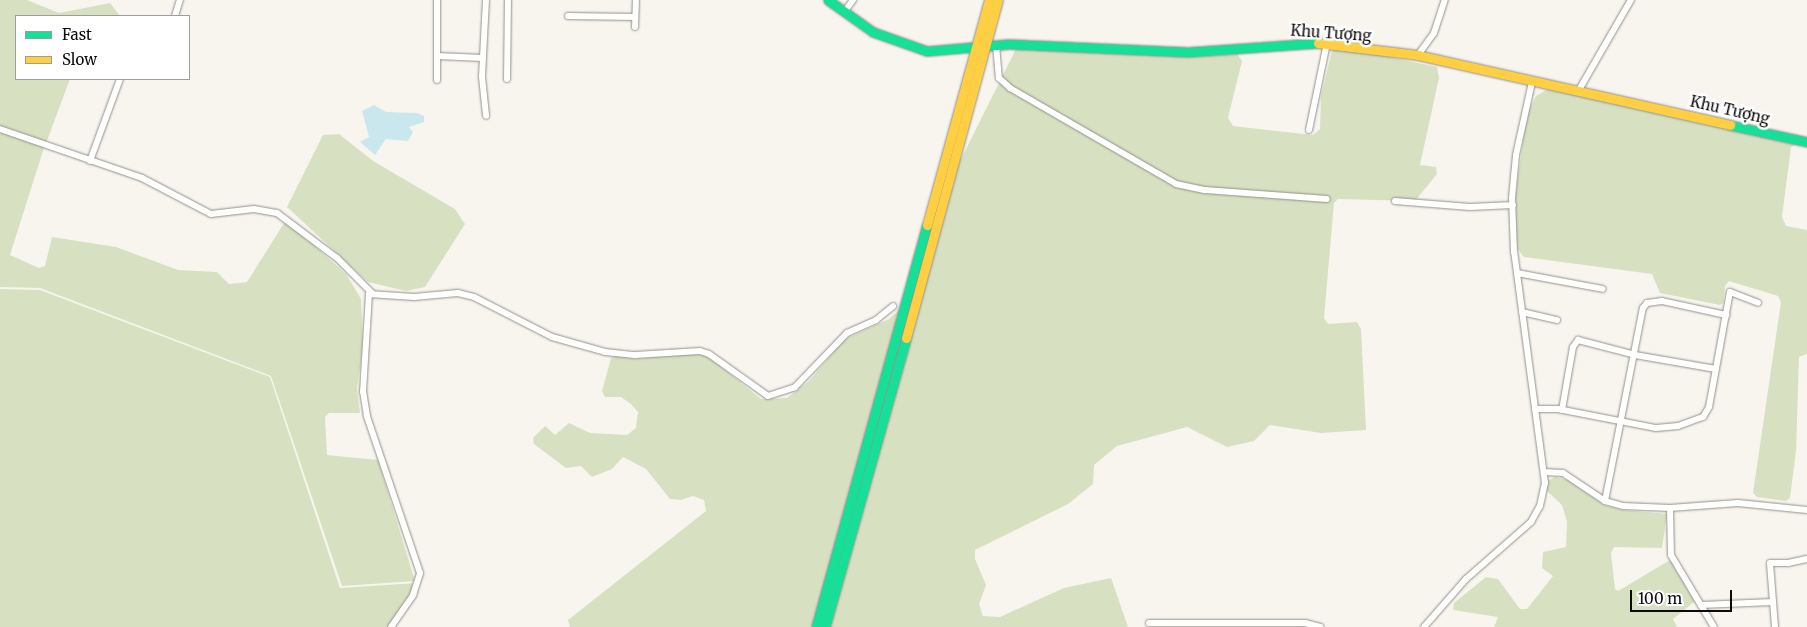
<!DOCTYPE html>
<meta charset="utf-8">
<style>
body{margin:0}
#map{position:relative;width:1807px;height:627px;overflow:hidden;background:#f8f5ef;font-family:Merriweather,serif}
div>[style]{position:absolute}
.forest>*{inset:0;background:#d7e1c1}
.water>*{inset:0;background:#cae7ee}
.roads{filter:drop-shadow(0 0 1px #92908e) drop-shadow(0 0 1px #92908e)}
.street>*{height:6px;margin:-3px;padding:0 3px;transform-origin:3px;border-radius:3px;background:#fefefd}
.fast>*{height:9px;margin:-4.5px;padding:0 4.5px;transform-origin:4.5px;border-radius:4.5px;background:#16e098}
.slow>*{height:9px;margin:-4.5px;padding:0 4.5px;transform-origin:4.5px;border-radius:4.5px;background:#ffcf43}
span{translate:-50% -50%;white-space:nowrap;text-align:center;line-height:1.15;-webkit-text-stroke:5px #fff;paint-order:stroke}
.street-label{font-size:15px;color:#0b0b0b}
.legend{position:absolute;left:15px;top:15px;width:175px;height:65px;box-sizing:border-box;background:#fff;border:1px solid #9d9d9d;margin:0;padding:6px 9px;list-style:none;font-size:15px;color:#0b0b0b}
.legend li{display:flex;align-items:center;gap:10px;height:25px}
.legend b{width:25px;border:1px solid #9d9d9d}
.scale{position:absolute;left:1630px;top:590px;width:102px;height:22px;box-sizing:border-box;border:2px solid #0b0b0b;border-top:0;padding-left:6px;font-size:15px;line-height:18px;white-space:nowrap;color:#0b0b0b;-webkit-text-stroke:4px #fff;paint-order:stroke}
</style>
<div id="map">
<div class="forest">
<i style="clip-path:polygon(0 0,27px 0,59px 13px,110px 3px,120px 16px,16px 16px,16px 79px,70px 79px,42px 154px,10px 255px,39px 268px,45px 266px,52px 237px,116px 247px,178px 270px,217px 272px,229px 284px,247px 282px,286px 220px,346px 274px,361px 299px,363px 347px,357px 388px,360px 413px,329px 413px,325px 417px,327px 455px,378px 460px,415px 581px,342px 586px,271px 376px,40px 288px,0 287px)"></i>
<i style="clip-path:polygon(1026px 47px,1189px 57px,1237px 54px,1242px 61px,1228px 118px,1233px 126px,1313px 135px,1320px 129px,1321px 96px,1332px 51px,1340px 47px,1437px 67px,1439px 78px,1420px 165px,1436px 167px,1437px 174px,1415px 201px,1338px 199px,1334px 203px,1324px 318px,1328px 324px,1357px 322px,1361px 329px,1366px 430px,1321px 433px,1270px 425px,1254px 441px,1227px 447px,1187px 427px,1117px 446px,1094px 465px,1093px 484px,1068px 504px,975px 550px,975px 559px,986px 585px,979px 604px,983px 616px,1000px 617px,1064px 588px,1111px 578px,1128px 627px,570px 627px,568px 620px,706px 511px,704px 500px,693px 496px,681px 500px,670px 499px,646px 469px,623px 457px,612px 469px,592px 477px,581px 466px,566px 468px,534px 444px,533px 438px,545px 426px,555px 435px,569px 423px,590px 433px,627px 435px,636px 428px,638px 412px,631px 404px,621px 397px,605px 397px,602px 391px,611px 358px,615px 356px,635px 359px,692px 353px,708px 356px,761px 399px,787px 398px,809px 381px,845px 339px,889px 319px,899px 310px,941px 199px,1016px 49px)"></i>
<i style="clip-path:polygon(1548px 89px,1796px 144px,1791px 147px,1782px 217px,1786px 226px,1807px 230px,1807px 354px,1799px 357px,1796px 451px,1790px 498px,1786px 501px,1757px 497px,1753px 493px,1781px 302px,1778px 296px,1729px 281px,1725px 286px,1723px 303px,1720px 305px,1660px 293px,1652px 274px,1524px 257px,1517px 248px,1515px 198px,1527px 114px,1536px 96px)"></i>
<i style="clip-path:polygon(339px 134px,373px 161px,455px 209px,465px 224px,425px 287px,406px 291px,368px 282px,287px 207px,323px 135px)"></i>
<i style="clip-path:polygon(0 289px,40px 290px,270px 377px,340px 588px,418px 583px,393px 627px,0 627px)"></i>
<i style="clip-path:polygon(1555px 477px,1568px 480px,1604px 505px,1623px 510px,1667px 514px,1662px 548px,1614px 547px,1611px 553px,1615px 589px,1618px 591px,1670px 560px,1695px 601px,1673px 619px,1677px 627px,1494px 627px,1498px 617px,1453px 610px,1454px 603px,1486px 577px,1498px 579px,1520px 609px,1527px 609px,1553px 576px,1542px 568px,1543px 552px,1566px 547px,1567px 522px,1562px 505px,1546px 490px,1548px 481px)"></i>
</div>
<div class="water">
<i style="clip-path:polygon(374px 105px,386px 112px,417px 113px,424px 116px,424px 122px,409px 127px,413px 132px,408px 141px,386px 139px,375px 155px,360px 142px,369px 137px,362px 111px)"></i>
</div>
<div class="roads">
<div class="street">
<i style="left:486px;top:0;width:77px;rotate:93deg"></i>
<i style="left:482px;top:77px;width:39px;rotate:84deg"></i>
<i style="left:845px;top:11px;width:14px;rotate:-54deg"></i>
<i style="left:175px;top:16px;width:17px;rotate:-73deg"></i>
<i style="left:568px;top:16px;width:67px;rotate:0.9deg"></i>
<i style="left:635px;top:27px;width:27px;rotate:-88deg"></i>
<i style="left:996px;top:45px;width:33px;rotate:85deg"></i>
<i style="left:999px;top:78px;width:15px;rotate:42deg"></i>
<i style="left:1010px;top:88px;width:192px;rotate:30deg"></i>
<i style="left:1176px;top:184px;width:30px;rotate:12deg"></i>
<i style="left:1205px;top:190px;width:122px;rotate:4.2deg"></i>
<i style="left:1418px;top:55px;width:27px;rotate:-54deg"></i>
<i style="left:1434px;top:33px;width:35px;rotate:-72deg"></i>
<i style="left:437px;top:56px;width:46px;rotate:2.5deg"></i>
<i style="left:507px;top:79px;width:79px;rotate:-89.3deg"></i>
<i style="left:437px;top:80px;width:80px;rotate:-90deg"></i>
<i style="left:1579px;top:90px;width:104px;rotate:-60deg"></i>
<i style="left:0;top:129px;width:150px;rotate:19deg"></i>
<i style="left:142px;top:178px;width:78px;rotate:27.6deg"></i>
<i style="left:211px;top:214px;width:43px;rotate:-6.6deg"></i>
<i style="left:254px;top:209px;width:23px;rotate:10deg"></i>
<i style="left:277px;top:213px;width:75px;rotate:36.9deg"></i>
<i style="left:337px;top:258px;width:51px;rotate:45deg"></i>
<i style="left:1309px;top:130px;width:89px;rotate:-78.3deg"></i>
<i style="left:90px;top:161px;width:87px;rotate:-69.9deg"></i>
<i style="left:1395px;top:201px;width:75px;rotate:4.6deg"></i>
<i style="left:1470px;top:207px;width:43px;rotate:-2.7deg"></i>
<i style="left:1517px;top:273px;width:87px;rotate:10.5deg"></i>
<i style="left:1522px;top:312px;width:36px;rotate:13deg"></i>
<i style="left:1535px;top:409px;width:23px"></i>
<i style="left:1558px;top:409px;width:100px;rotate:11deg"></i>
<i style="left:1656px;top:428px;width:22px;rotate:-5deg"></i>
<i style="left:1678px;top:426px;width:27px;rotate:-20deg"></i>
<i style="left:1703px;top:417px;width:12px;rotate:-59deg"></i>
<i style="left:1709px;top:407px;width:117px;rotate:-79.7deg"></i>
<i style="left:1730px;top:292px;width:30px;rotate:21deg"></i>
<i style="left:1562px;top:410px;width:64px;rotate:-80.1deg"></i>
<i style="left:1573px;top:347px;width:9px;rotate:-54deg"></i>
<i style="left:1578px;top:340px;width:59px;rotate:14.7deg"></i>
<i style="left:1635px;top:355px;width:82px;rotate:9.8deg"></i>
<i style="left:1544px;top:472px;width:19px;rotate:3deg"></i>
<i style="left:1563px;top:473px;width:50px;rotate:33.7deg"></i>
<i style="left:1605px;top:501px;width:19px;rotate:16deg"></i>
<i style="left:1623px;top:506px;width:47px;rotate:2.4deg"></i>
<i style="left:1670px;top:508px;width:68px;rotate:-4.2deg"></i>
<i style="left:1738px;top:503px;width:69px;rotate:5.8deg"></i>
<i style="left:1605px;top:501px;width:197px;rotate:-78.9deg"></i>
<i style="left:1643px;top:308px;width:6px;rotate:-51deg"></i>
<i style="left:1647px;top:303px;width:15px;rotate:-8deg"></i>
<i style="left:1662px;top:301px;width:66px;rotate:12.3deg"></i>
<i style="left:1670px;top:508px;width:47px;rotate:88.8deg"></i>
<i style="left:1671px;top:555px;width:84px;rotate:59.2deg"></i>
<i style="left:1701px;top:605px;width:72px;rotate:-2.4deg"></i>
<i style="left:1149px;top:623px;width:156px"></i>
<i style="left:1305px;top:623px;width:16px;rotate:14deg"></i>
<i style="left:391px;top:627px;width:39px;rotate:-55deg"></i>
<i style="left:413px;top:595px;width:23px;rotate:-72deg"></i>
<i style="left:420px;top:573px;width:166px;rotate:-108.7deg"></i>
<i style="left:367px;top:416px;width:24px;rotate:-99deg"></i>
<i style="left:363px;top:392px;width:98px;rotate:-86.5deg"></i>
<i style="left:369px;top:294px;width:45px;rotate:3.8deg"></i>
<i style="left:414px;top:297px;width:44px;rotate:-5.2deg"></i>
<i style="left:458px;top:293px;width:16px;rotate:14deg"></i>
<i style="left:474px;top:297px;width:88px;rotate:27.1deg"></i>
<i style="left:552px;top:337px;width:55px;rotate:15.8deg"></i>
<i style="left:605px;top:352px;width:30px;rotate:6deg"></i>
<i style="left:635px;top:355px;width:65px;rotate:-3.5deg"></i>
<i style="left:700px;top:351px;width:9px;rotate:18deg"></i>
<i style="left:709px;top:354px;width:72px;rotate:35.4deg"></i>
<i style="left:768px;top:396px;width:28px;rotate:-18deg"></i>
<i style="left:795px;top:387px;width:75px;rotate:-46.1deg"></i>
<i style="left:847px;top:333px;width:32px;rotate:-24deg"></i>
<i style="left:876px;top:320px;width:22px;rotate:-39deg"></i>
<i style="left:1424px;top:627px;width:64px;rotate:-48.8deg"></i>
<i style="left:1466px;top:579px;width:86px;rotate:-41.2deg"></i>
<i style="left:1531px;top:522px;width:18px;rotate:-61deg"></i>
<i style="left:1540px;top:506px;width:24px;rotate:-78deg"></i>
<i style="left:1545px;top:483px;width:233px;rotate:-97.6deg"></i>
<i style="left:1514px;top:252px;width:54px;rotate:-92.1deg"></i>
<i style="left:1512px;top:198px;width:43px;rotate:-84.7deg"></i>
<i style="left:1516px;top:155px;width:75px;rotate:-77.6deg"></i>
<i style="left:1775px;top:627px;width:64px;rotate:-94.5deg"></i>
<i style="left:1770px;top:563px;width:18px"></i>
<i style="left:1788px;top:563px;width:19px;rotate:-12deg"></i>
</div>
<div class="fast">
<i style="left:828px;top:0;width:55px;rotate:35.4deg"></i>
<i style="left:873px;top:32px;width:57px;rotate:19.4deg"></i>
<i style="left:927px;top:51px;width:82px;rotate:-4.9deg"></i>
<i style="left:1009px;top:44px;width:179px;rotate:2.6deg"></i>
<i style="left:1188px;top:52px;width:130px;rotate:-4deg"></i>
<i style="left:1730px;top:125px;width:79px;rotate:12.4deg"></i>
<i style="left:816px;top:627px;width:417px;rotate:-74.6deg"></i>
<i style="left:825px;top:627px;width:300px;rotate:-74.3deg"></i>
</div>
<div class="slow">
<i style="left:1318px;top:43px;width:101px;rotate:6.8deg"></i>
<i style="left:1418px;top:55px;width:320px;rotate:12.6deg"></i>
<i style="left:927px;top:225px;width:233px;rotate:-74.6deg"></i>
<i style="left:906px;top:338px;width:350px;rotate:-74.8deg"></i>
</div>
</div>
<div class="street-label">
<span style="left:1331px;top:33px;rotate:4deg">Khu Tượng</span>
<span style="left:1730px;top:110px;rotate:13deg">Khu Tượng</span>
</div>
<ul class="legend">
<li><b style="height:6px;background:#16e098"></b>Fast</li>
<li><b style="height:6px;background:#ffcf43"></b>Slow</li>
</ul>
<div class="scale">100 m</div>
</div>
